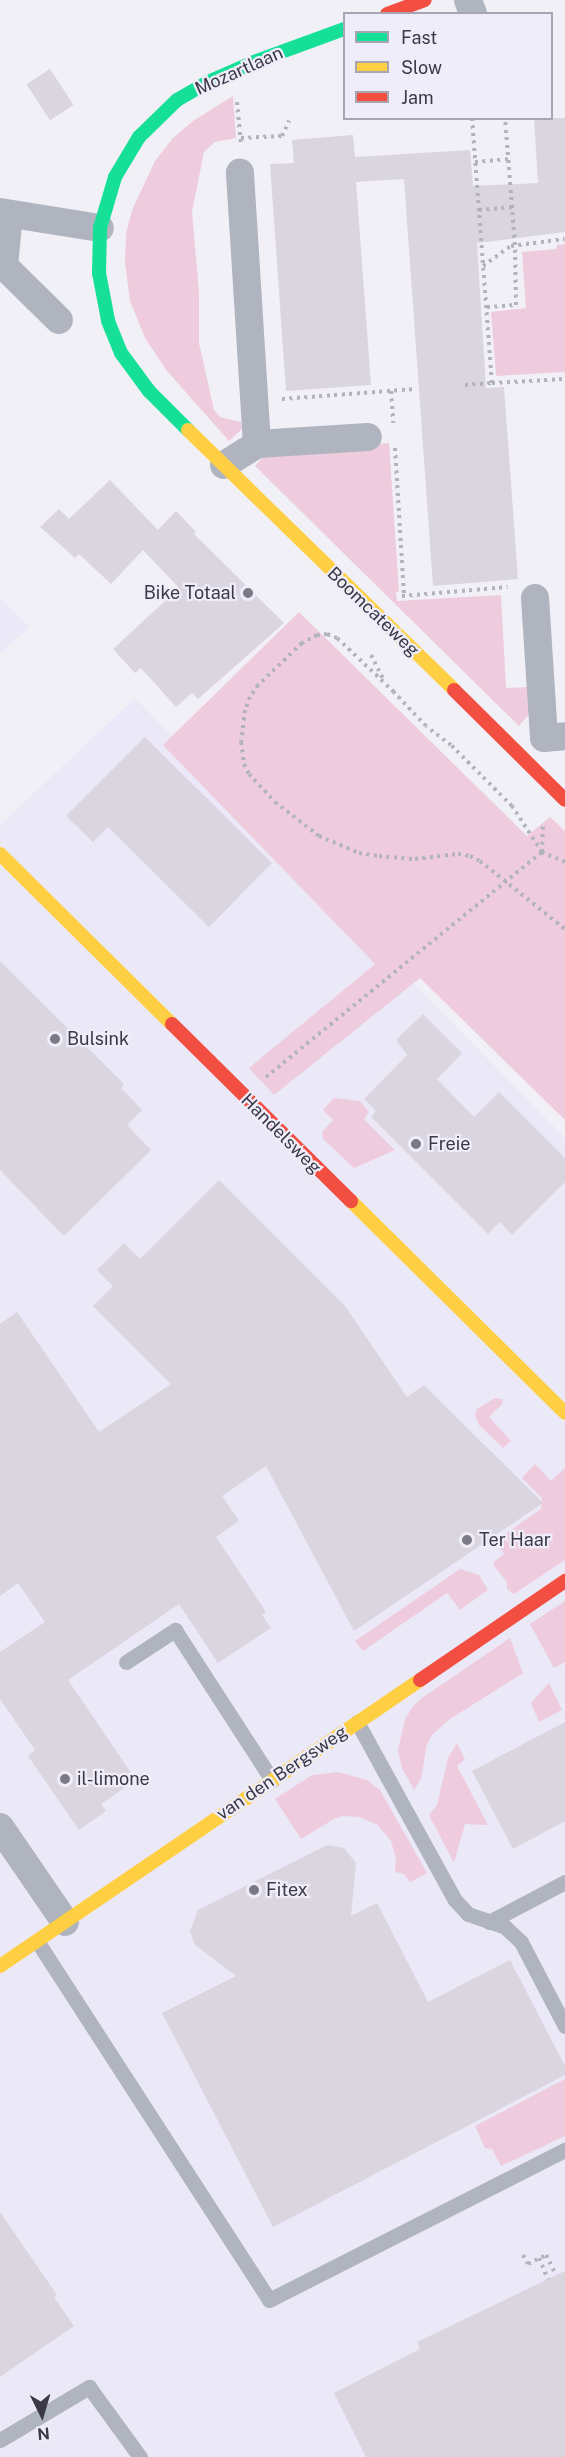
<!DOCTYPE html>
<style>
body{margin:0}
#map{position:relative;width:565px;height:2457px;overflow:hidden;background:#f1f0f7;font-family:"Public Sans",sans-serif}
div>[style]{position:absolute}
.built>*{inset:0;background:#ebe8f8}
.green>*{inset:0;background:#efccdd}
.building>*{inset:0;background:#dad5de;transform-origin:0 0}
.path>*{height:4px;margin-top:-2px;transform-origin:0;background:repeating-linear-gradient(90deg,#b1b4bc 0 3px,transparent 0 7.5px)}
.lane>*{height:15px;margin:-7.5px;padding:0 7.5px;transform-origin:7.5px;border-radius:7.5px;background:#afb4bf}
.street>*{height:28px;margin:-14px;padding:0 14px;transform-origin:14px;border-radius:14px;background:#afb4bf}
.fast>*{height:14px;margin:-7px;padding:0 7px;transform-origin:7px;border-radius:7px;background:#16e098}
.slow>*{height:14px;margin:-7px;padding:0 7px;transform-origin:7px;border-radius:7px;background:#ffcf43}
.jam>*{height:14px;margin:-7px;padding:0 7px;transform-origin:7px;border-radius:7px;background:#f24e42}
.dots>*{width:16px;height:16px;translate:-50% -50%;box-sizing:border-box;border:3px solid #efedfa;border-radius:50%}
span{translate:-50% -50%;white-space:nowrap;text-align:center;line-height:1.15;-webkit-text-stroke:4.5px #efedfa;paint-order:stroke}
.street-label{font-size:18px;color:#3b3945}
.poi-label{font-size:18px;color:#3b3945}
.right{translate:-100% -50%;text-align:right}
.left{translate:0 -50%;text-align:left}
.legend{position:absolute;left:343px;top:12px;width:210px;height:108px;box-sizing:border-box;background:#efedfa;border:2px solid #a7a5b2;margin:0;padding:8px 10px;list-style:none;font-size:18px;color:#3b3945}
.legend li{display:flex;align-items:center;gap:12px;height:30px}
.legend b{width:30px;border:2px solid #a7a5b2}
.north{position:absolute;left:12px;top:2385px;width:60px;height:60px;-webkit-text-stroke:4px #efedfa;paint-order:stroke;rotate:175deg;font-size:16px;font-weight:700;line-height:24px;text-align:center;color:#3b3945}
.north::after{content:'';display:block;margin:auto;width:21px;height:27px;background:#3b3945;clip-path:polygon(50% 0,100% 100%,50% 72%,0 100%)}
</style>
<div id="map">
<div class="built">
<i style="clip-path:polygon(0 597px,29px 627px,0 654px)"></i>
<i style="clip-path:polygon(135px 698px,565px 1138px,565px 2457px,0 2457px,0 825px)"></i>
</div>
<div class="green">
<i style="clip-path:polygon(233px 96px,236px 138px,215px 142px,204px 152px,192px 212px,199px 292px,199px 343px,214px 410px,220px 417px,241px 422px,242px 429px,229px 441px,167px 371px,145px 338px,130px 301px,125px 263px,126px 234px,132px 210px,155px 161px,173px 138px,193px 121px)"></i>
<i style="clip-path:polygon(565px 244px,565px 372px,496px 376px,491px 312px,526px 308px,522px 252px,556px 249px,557px 245px)"></i>
<i style="clip-path:polygon(389px 443px,399px 591px,396px 592px,397px 601px,501px 595px,506px 688px,529px 687px,530px 713px,519px 726px,255px 466px,265px 455px)"></i>
<i style="clip-path:polygon(299px 612px,527px 836px,550px 817px,565px 831px,565px 1120px,420px 978px,274px 1095px,249px 1068px,375px 964px,163px 745px)"></i>
<i style="clip-path:polygon(334px 1098px,360px 1101px,369px 1112px,364px 1119px,395px 1150px,354px 1168px,323px 1139px,322px 1132px,333px 1120px,323px 1110px)"></i>
<i style="clip-path:polygon(495px 1398px,502px 1399px,503px 1403px,489px 1417px,511px 1441px,503px 1448px,479px 1425px,475px 1415px,477px 1409px)"></i>
<i style="clip-path:polygon(535px 1464px,551px 1481px,565px 1468px,565px 1560px,514px 1594px,507px 1589px,507px 1582px,494px 1566px,494px 1562px,504px 1554px,495px 1541px,541px 1509px,542px 1498px,522px 1478px)"></i>
<i style="clip-path:polygon(460px 1569px,479px 1575px,488px 1590px,460px 1610px,447px 1593px,363px 1651px,355px 1641px)"></i>
<i style="clip-path:polygon(565px 1601px,565px 1662px,554px 1668px,530px 1624px)"></i>
<i style="clip-path:polygon(510px 1638px,523px 1673px,450px 1719px,432px 1735px,427px 1744px,421px 1779px,414px 1790px,402px 1768px,398px 1750px,405px 1719px,412px 1708px,419px 1700px)"></i>
<i style="clip-path:polygon(549px 1683px,562px 1710px,539px 1722px,531px 1703px)"></i>
<i style="clip-path:polygon(457px 1743px,465px 1759px,457px 1766px,488px 1825px,465px 1824px,454px 1863px,429px 1815px,437px 1805px,448px 1758px)"></i>
<i style="clip-path:polygon(338px 1772px,367px 1780px,380px 1790px,427px 1873px,410px 1882px,404px 1874px,395px 1872px,396px 1859px,391px 1841px,378px 1825px,359px 1817px,343px 1816px,334px 1819px,301px 1839px,275px 1799px,312px 1775px)"></i>
<i style="clip-path:polygon(565px 2079px,565px 2136px,501px 2166px,492px 2149px,485px 2148px,475px 2126px)"></i>
</div>
<div class="building">
<i style="left:50px;top:69px;width:43px;height:28px;rotate:57deg"></i>
<i style="clip-path:polygon(534px 118px,565px 118px,565px 232px,477px 243px,486px 388px,504px 387px,518px 579px,433px 586px,404px 179px,356px 182px,371px 385px,286px 391px,270px 164px,294px 163px,292px 140px,353px 135px,355px 157px,470px 150px,473px 186px,538px 183px)"></i>
<i style="clip-path:polygon(110px 480px,158px 530px,176px 511px,196px 532px,194px 534px,284px 623px,198px 699px,192px 693px,176px 707px,141px 668px,135px 673px,113px 649px,179px 588px,143px 550px,111px 584px,79px 554px,75px 558px,40px 527px,59px 509px,69px 519px)"></i>
<i style="clip-path:polygon(145px 737px,272px 863px,209px 927px,108px 827px,93px 842px,66px 816px)"></i>
<i style="clip-path:polygon(0 961px,124px 1084px,121px 1088px,142px 1110px,127px 1125px,151px 1150px,64px 1236px,0 1170px)"></i>
<i style="clip-path:polygon(423px 1014px,462px 1053px,437px 1079px,474px 1117px,499px 1092px,565px 1158px,565px 1182px,512px 1235px,500px 1222px,488px 1234px,371px 1117px,376px 1111px,364px 1099px,407px 1055px,396px 1040px)"></i>
<i style="clip-path:polygon(219px 1180px,345px 1306px,407px 1397px,424px 1385px,543px 1503px,354px 1631px,266px 1466px,222px 1496px,239px 1521px,216px 1537px,266px 1612px,262px 1615px,271px 1628px,218px 1663px,179px 1604px,68px 1680px,136px 1780px,101px 1804px,106px 1811px,79px 1830px,28px 1756px,35px 1750px,0 1699px,0 1652px,45px 1622px,18px 1583px,0 1596px,0 1324px,17px 1312px,99px 1432px,171px 1384px,93px 1306px,113px 1286px,97px 1270px,124px 1243px,140px 1259px)"></i>
<i style="clip-path:polygon(565px 1722px,565px 1821px,513px 1849px,472px 1771px)"></i>
<i style="clip-path:polygon(327px 1845px,344px 1848px,356px 1863px,351px 1916px,377px 1903px,428px 2002px,510px 1960px,565px 2066px,565px 2075px,273px 2227px,162px 2013px,236px 1976px,195px 1945px,190px 1931px,198px 1910px)"></i>
<i style="clip-path:polygon(0 2212px,57px 2295px,54px 2297px,74px 2326px,0 2377px)"></i>
<i style="clip-path:polygon(565px 2271px,565px 2457px,366px 2457px,334px 2393px,420px 2349px,417px 2342px)"></i>
</div>
<div class="path">
<i style="left:237px;top:102px;width:43px;rotate:84.7deg"></i>
<i style="left:472px;top:118px;width:266px;rotate:85.7deg"></i>
<i style="left:492px;top:383px;width:73px;rotate:-3.1deg"></i>
<i style="left:241px;top:138px;width:41px;rotate:-2.8deg"></i>
<i style="left:282px;top:136px;width:17px;rotate:-65deg"></i>
<i style="left:475px;top:162px;width:33px;rotate:-5deg"></i>
<i style="left:479px;top:210px;width:33px;rotate:-5deg"></i>
<i style="left:483px;top:266px;width:34px;rotate:-36deg"></i>
<i style="left:511px;top:246px;width:54px;rotate:-7.4deg"></i>
<i style="left:487px;top:307px;width:29px;rotate:-4deg"></i>
<i style="left:516px;top:305px;width:60px;rotate:-91deg"></i>
<i style="left:515px;top:245px;width:127px;rotate:-94.5deg"></i>
<i style="left:465px;top:385px;width:27px;rotate:-4deg"></i>
<i style="left:391px;top:391px;width:32px;rotate:86deg"></i>
<i style="left:282px;top:399px;width:133px;rotate:-4.3deg"></i>
<i style="left:395px;top:448px;width:147px;rotate:86.5deg"></i>
<i style="left:402px;top:596px;width:106px;rotate:-4.9deg"></i>
<i style="left:371px;top:655px;width:29px;rotate:63deg"></i>
<i style="left:565px;top:862px;width:25px;rotate:-157deg"></i>
<i style="left:542px;top:852px;width:55px;rotate:-123.1deg"></i>
<i style="left:512px;top:806px;width:86px;rotate:-135deg"></i>
<i style="left:451px;top:745px;width:31px;rotate:-143deg"></i>
<i style="left:426px;top:726px;width:47px;rotate:-133.3deg"></i>
<i style="left:394px;top:692px;width:79px;rotate:-136.5deg"></i>
<i style="left:337px;top:638px;width:11px;rotate:-158deg"></i>
<i style="left:327px;top:634px;width:10px;rotate:174deg"></i>
<i style="left:317px;top:635px;width:17px;rotate:152deg"></i>
<i style="left:302px;top:643px;width:61px;rotate:136.3deg"></i>
<i style="left:258px;top:685px;width:14px;rotate:124deg"></i>
<i style="left:250px;top:697px;width:14px;rotate:111deg"></i>
<i style="left:245px;top:710px;width:32px;rotate:97deg"></i>
<i style="left:241px;top:742px;width:22px;rotate:82deg"></i>
<i style="left:244px;top:764px;width:11px;rotate:63deg"></i>
<i style="left:249px;top:774px;width:38px;rotate:47deg"></i>
<i style="left:275px;top:802px;width:56px;rotate:37.7deg"></i>
<i style="left:319px;top:836px;width:43px;rotate:23deg"></i>
<i style="left:359px;top:853px;width:20px;rotate:9deg"></i>
<i style="left:379px;top:856px;width:36px;rotate:5deg"></i>
<i style="left:415px;top:859px;width:43px;rotate:-6.6deg"></i>
<i style="left:458px;top:854px;width:12px;rotate:9deg"></i>
<i style="left:470px;top:856px;width:11px;rotate:27deg"></i>
<i style="left:480px;top:861px;width:109px;rotate:38.7deg"></i>
<i style="left:266px;top:1077px;width:356px;rotate:-39.2deg"></i>
<i style="left:542px;top:852px;width:30px;rotate:-88deg"></i>
<i style="left:523px;top:2255px;width:10px;rotate:61deg"></i>
<i style="left:528px;top:2264px;width:20px;rotate:-27deg"></i>
<i style="left:546px;top:2255px;width:22px;rotate:63deg"></i>
<i style="left:539px;top:2258px;width:23px;rotate:67deg"></i>
</div>
<div class="lane">
<i style="left:126px;top:1662px;width:59px;rotate:-33.1deg"></i>
<i style="left:175px;top:1630px;width:179px;rotate:57.1deg"></i>
<i style="left:357px;top:1722px;width:203px;rotate:61.2deg"></i>
<i style="left:455px;top:1900px;width:19px;rotate:47deg"></i>
<i style="left:468px;top:1914px;width:39px;rotate:19deg"></i>
<i style="left:505px;top:1927px;width:22px;rotate:43deg"></i>
<i style="left:521px;top:1942px;width:95px;rotate:62.4deg"></i>
<i style="left:489px;top:1922px;width:86px;rotate:-27.8deg"></i>
<i style="left:37px;top:1941px;width:427px;rotate:57.1deg"></i>
<i style="left:269px;top:2300px;width:332px;rotate:-26.9deg"></i>
<i style="left:0;top:2440px;width:104px;rotate:-30.8deg"></i>
<i style="left:89px;top:2387px;width:87px;rotate:53.9deg"></i>
</div>
<div class="street">
<i style="left:468px;top:0;width:15px;rotate:70deg"></i>
<i style="left:0;top:212px;width:101px;rotate:9.1deg"></i>
<i style="left:9px;top:214px;width:52px;rotate:95.5deg"></i>
<i style="left:4px;top:266px;width:77px;rotate:44.5deg"></i>
<i style="left:257px;top:444px;width:111px;rotate:-3.6deg"></i>
<i style="left:224px;top:465px;width:39px;rotate:-32deg"></i>
<i style="left:257px;top:444px;width:272px;rotate:-93.6deg"></i>
<i style="left:535px;top:598px;width:140px;rotate:86.3deg"></i>
<i style="left:544px;top:738px;width:21px;rotate:-5deg"></i>
<i style="left:0;top:1827px;width:115px;rotate:55.6deg"></i>
</div>
<div class="fast">
<i style="left:188px;top:430px;width:55px;rotate:-135deg"></i>
<i style="left:149px;top:391px;width:47px;rotate:-126.4deg"></i>
<i style="left:121px;top:353px;width:35px;rotate:-112deg"></i>
<i style="left:108px;top:320px;width:48px;rotate:-100.8deg"></i>
<i style="left:99px;top:273px;width:45px;rotate:-88.7deg"></i>
<i style="left:100px;top:228px;width:53px;rotate:-73.6deg"></i>
<i style="left:115px;top:177px;width:47px;rotate:-59deg"></i>
<i style="left:139px;top:137px;width:53px;rotate:-44.2deg"></i>
<i style="left:177px;top:100px;width:34px;rotate:-30deg"></i>
<i style="left:206px;top:83px;width:52px;rotate:-23.6deg"></i>
<i style="left:254px;top:62px;width:96px;rotate:-20.1deg"></i>
</div>
<div class="slow">
<i style="left:188px;top:430px;width:372px;rotate:44.3deg"></i>
<i style="left:0;top:854px;width:242px;rotate:44.7deg"></i>
<i style="left:351px;top:1201px;width:301px;rotate:44.7deg"></i>
<i style="left:0;top:1966px;width:508px;rotate:-34.25deg"></i>
</div>
<div class="jam">
<i style="left:387px;top:14px;width:40px;rotate:-20.2deg"></i>
<i style="left:454px;top:690px;width:156px;rotate:44.7deg"></i>
<i style="left:172px;top:1024px;width:252px;rotate:44.7deg"></i>
<i style="left:420px;top:1680px;width:176px;rotate:-34.3deg"></i>
</div>
<div class="dots">
<i style="left:248px;top:593px;background:#7b7983"></i>
<i style="left:55px;top:1039px;background:#7b7983"></i>
<i style="left:416px;top:1144px;background:#7b7983"></i>
<i style="left:467px;top:1540px;background:#7b7983"></i>
<i style="left:65px;top:1779px;background:#7b7983"></i>
<i style="left:254px;top:1890px;background:#7b7983"></i>
</div>
<div class="street-label">
<span style="left:239px;top:71px;rotate:-24deg">Mozartlaan</span>
<span style="left:373px;top:612px;rotate:44deg">Boomcateweg</span>
<span style="left:281px;top:1134px;rotate:45deg">Handelsweg</span>
<span style="left:282px;top:1773px;rotate:-34deg">van den Bergsweg</span>
</div>
<div class="poi-label">
<span class="right" style="left:236px;top:593px">Bike Totaal</span>
<span class="left" style="left:67px;top:1039px">Bulsink</span>
<span class="left" style="left:428px;top:1144px">Freie</span>
<span class="left" style="left:479px;top:1540px">Ter Haar</span>
<span class="left" style="left:77px;top:1779px">il-limone</span>
<span class="left" style="left:266px;top:1890px">Fitex</span>
</div>
<ul class="legend">
<li><b style="height:8px;background:#16e098"></b>Fast</li>
<li><b style="height:8px;background:#ffcf43"></b>Slow</li>
<li><b style="height:8px;background:#f24e42"></b>Jam</li>
</ul>
<div class="north">N</div>
</div>
